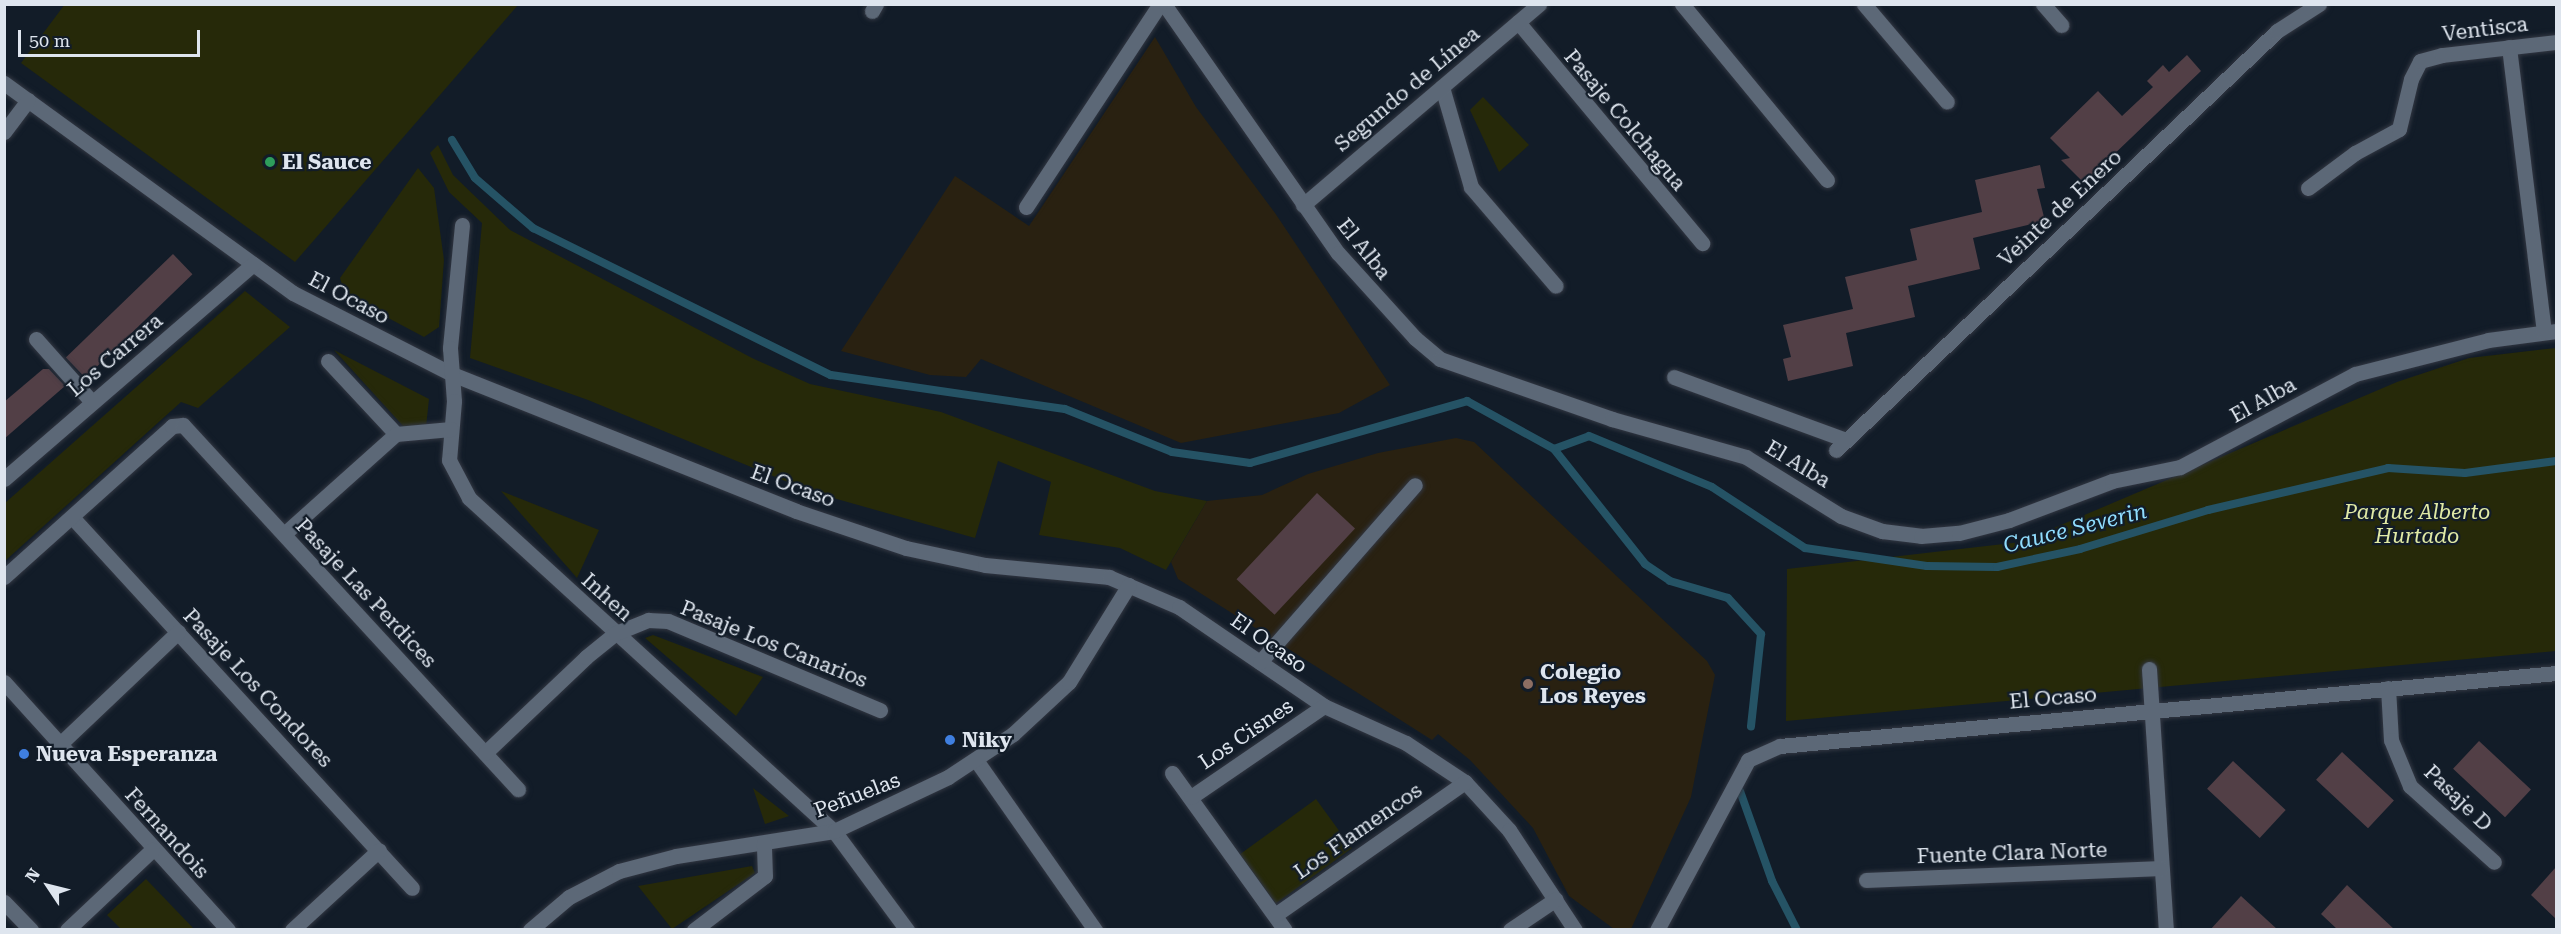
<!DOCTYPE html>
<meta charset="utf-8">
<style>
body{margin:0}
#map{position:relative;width:2561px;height:934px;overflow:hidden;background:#121c28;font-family:"Roboto Serif",serif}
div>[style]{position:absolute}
.education>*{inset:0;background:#292111}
.green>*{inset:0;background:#262909;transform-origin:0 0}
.stream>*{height:8px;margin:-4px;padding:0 4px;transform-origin:4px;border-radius:4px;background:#255365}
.building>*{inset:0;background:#523f46;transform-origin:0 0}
.roads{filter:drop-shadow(0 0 2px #323742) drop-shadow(0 0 2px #323742)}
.minor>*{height:15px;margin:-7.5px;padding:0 7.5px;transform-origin:7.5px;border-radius:7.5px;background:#5c6877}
.dots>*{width:16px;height:16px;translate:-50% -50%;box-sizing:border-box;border:3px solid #121c28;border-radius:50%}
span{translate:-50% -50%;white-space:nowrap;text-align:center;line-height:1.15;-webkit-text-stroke:4.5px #121c28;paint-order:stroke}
.street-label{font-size:21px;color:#dee5ee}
.poi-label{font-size:21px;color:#dee5ee;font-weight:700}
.left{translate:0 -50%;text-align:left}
.park-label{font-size:21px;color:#e0e9a5;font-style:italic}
.water-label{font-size:22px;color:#8fdcfd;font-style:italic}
.frame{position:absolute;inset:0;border:6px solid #dee5ee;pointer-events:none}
.north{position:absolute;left:18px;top:856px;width:60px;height:60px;-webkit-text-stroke:4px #121c28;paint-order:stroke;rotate:305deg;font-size:16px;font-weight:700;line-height:24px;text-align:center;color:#dee5ee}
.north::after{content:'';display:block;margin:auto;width:21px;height:27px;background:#dee5ee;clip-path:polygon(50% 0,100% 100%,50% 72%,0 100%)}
.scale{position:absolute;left:18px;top:30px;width:182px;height:27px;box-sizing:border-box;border:3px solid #dee5ee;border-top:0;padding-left:8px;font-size:18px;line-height:21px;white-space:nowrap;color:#dee5ee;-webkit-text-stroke:4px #121c28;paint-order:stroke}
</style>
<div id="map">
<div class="education">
<i style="clip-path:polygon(1155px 37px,1196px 107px,1275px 213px,1390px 385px,1339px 413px,1181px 443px,981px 359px,966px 377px,930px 375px,841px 351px,955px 176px,1029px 226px)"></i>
<i style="clip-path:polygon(1456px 438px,1474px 442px,1707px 661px,1715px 675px,1691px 797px,1631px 929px,1614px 929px,1569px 896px,1533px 828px,1470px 760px,1438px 734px,1432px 740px,1178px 579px,1171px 562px,1207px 501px,1262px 495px,1308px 474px,1378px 453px)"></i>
</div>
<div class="green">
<i style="clip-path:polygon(65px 4px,518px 4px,518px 5px,295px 262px,21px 63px)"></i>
<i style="clip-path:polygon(1483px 97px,1529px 145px,1499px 172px,1470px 110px)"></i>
<i style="clip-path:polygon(438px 145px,453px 175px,510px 230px,752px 358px,810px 384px,941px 412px,1155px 491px,1207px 501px,1166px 570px,1120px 548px,1039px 535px,1051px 482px,998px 461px,975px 538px,812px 492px,588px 400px,470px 358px,482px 223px,449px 192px,430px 153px)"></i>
<i style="clip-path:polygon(418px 168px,434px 188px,444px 260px,439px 327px,424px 337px,345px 295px,340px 278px)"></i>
<i style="clip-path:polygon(245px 291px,290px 327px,198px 408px,181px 402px,5px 561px,5px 503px)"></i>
<i style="clip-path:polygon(2556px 348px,2556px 651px,1786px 721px,1787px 569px,2021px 542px,2397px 382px,2469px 358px)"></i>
<i style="clip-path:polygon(334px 350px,429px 399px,426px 427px,404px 427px)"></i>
<i style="clip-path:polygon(501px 491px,599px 530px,577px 578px)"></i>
<i style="clip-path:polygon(653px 635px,763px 677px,736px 716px,645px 638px)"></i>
<i style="clip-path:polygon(753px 788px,789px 816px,765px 824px)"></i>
<i style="left:1316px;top:799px;width:61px;height:94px;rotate:54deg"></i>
<i style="clip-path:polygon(752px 866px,755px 873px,672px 929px,638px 886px)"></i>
<i style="clip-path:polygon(146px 879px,194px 929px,121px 929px,107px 915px)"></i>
</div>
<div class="stream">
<i style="left:452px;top:140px;width:44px;rotate:58.8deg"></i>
<i style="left:475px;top:178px;width:77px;rotate:40.8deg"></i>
<i style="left:533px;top:228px;width:332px;rotate:26.3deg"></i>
<i style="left:831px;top:375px;width:236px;rotate:8.3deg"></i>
<i style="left:1065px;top:409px;width:115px;rotate:21.9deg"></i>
<i style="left:1172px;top:452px;width:79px;rotate:8deg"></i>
<i style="left:1250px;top:463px;width:226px;rotate:-15.9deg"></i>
<i style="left:1467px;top:401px;width:99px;rotate:28.9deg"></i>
<i style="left:1554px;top:449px;width:147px;rotate:51.6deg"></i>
<i style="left:1645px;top:564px;width:30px;rotate:34deg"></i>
<i style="left:1670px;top:581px;width:60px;rotate:16.3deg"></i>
<i style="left:1728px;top:598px;width:49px;rotate:47.5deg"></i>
<i style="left:1761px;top:634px;width:93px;rotate:96.2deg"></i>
<i style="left:1554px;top:449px;width:37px;rotate:-20deg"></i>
<i style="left:1589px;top:436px;width:133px;rotate:22.5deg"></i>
<i style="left:1712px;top:487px;width:111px;rotate:33.3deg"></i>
<i style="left:1805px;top:548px;width:123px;rotate:8.4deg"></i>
<i style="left:1927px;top:566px;width:70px;rotate:0.8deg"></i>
<i style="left:1997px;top:567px;width:85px;rotate:-12.2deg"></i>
<i style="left:2080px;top:549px;width:134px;rotate:-16.9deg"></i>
<i style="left:2208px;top:510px;width:185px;rotate:-13.1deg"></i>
<i style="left:2388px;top:468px;width:77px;rotate:3.7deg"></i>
<i style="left:2465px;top:473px;width:92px;rotate:-7.5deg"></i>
<i style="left:1740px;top:791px;width:96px;rotate:70.4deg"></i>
<i style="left:1772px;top:881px;width:55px;rotate:63deg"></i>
</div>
<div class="building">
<i style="clip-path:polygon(2187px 55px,2201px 71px,2084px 183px,2061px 160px,2070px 158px,2050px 138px,2098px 91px,2122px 116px,2153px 87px,2147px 81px,2163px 65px,2169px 72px)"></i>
<i style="clip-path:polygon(2040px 165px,2045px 188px,2037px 189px,2045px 221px,1973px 238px,1980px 269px,1908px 286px,1915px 317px,1846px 333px,1853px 366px,1788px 381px,1783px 359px,1791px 357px,1783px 325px,1853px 309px,1845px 277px,1917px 260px,1910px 229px,1982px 212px,1975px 180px)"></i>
<i style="left:173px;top:254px;width:28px;height:149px;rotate:46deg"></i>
<i style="clip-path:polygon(43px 369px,49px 369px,65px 386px,4px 439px,4px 402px)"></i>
<i style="left:1317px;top:493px;width:52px;height:118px;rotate:43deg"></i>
<i style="left:2479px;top:741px;width:71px;height:38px;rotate:43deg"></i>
<i style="left:2342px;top:752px;width:71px;height:38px;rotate:43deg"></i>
<i style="left:2233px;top:761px;width:72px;height:38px;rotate:43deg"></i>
<i style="clip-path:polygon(2556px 867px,2556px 919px,2531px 895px)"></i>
<i style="clip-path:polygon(2347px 885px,2395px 930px,2338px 930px,2321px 914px)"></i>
<i style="clip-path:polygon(2241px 896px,2278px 930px,2210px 930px)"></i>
</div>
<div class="roads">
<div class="minor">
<i style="left:1164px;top:4px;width:304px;rotate:55.1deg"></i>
<i style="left:1338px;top:253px;width:115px;rotate:47.8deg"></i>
<i style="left:1415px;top:338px;width:33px;rotate:40deg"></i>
<i style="left:1440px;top:359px;width:182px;rotate:19.2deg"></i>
<i style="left:1612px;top:419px;width:139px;rotate:15.8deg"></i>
<i style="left:1746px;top:457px;width:112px;rotate:31.8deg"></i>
<i style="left:1841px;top:516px;width:44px;rotate:20.1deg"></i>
<i style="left:1882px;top:531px;width:39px;rotate:7deg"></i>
<i style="left:1921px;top:536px;width:38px;rotate:-5deg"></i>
<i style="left:1959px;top:533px;width:52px;rotate:-14.6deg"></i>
<i style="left:2009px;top:520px;width:110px;rotate:-20.7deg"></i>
<i style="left:2112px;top:481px;width:69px;rotate:-11.6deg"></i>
<i style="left:2180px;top:467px;width:198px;rotate:-28deg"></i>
<i style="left:2355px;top:374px;width:137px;rotate:-14.3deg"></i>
<i style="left:2488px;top:340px;width:69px;rotate:-7.5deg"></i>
<i style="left:1682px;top:4px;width:228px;rotate:50.5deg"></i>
<i style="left:1864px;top:4px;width:128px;rotate:49.7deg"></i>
<i style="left:2043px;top:4px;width:28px;rotate:49deg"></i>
<i style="left:872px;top:11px;width:8px;rotate:-60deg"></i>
<i style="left:1518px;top:22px;width:288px;rotate:50.2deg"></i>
<i style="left:2509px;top:47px;width:287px;rotate:83deg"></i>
<i style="left:4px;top:83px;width:357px;rotate:36deg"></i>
<i style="left:293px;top:293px;width:178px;rotate:27deg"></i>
<i style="left:452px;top:374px;width:370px;rotate:21.7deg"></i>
<i style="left:796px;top:511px;width:116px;rotate:18.6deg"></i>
<i style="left:906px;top:548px;width:81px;rotate:12.1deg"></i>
<i style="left:985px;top:565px;width:125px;rotate:5.5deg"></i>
<i style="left:1109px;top:577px;width:76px;rotate:23.2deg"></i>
<i style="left:1179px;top:607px;width:176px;rotate:34.3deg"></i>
<i style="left:1324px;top:706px;width:90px;rotate:24.3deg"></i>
<i style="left:1406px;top:743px;width:71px;rotate:33.5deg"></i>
<i style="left:1465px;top:782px;width:65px;rotate:47.5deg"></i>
<i style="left:1509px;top:830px;width:120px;rotate:56.6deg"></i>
<i style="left:1442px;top:87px;width:104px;rotate:73.8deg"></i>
<i style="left:1471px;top:187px;width:130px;rotate:49.4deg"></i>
<i style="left:4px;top:132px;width:40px;rotate:-53deg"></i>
<i style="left:2308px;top:188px;width:59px;rotate:-36.7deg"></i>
<i style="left:2355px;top:153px;width:50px;rotate:-28.6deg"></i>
<i style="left:2399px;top:129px;width:51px;rotate:-76.5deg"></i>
<i style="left:2411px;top:79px;width:20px;rotate:-63deg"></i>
<i style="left:2420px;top:61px;width:23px;rotate:-15deg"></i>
<i style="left:2442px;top:55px;width:115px;rotate:-6.5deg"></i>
<i style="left:1303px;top:205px;width:310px;rotate:-40.4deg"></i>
<i style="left:1026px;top:207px;width:243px;rotate:-56.6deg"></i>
<i style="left:462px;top:225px;width:124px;rotate:95.6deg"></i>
<i style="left:450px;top:348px;width:53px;rotate:85.7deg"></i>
<i style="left:454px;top:401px;width:59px;rotate:94.8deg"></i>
<i style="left:449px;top:460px;width:43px;rotate:62.2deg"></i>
<i style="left:469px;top:498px;width:494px;rotate:42.4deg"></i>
<i style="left:834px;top:831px;width:123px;rotate:53.6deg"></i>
<i style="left:36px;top:339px;width:83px;rotate:48.4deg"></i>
<i style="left:328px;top:361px;width:100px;rotate:47deg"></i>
<i style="left:1674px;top:377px;width:183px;rotate:20.1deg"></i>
<i style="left:1836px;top:450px;width:608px;rotate:-43.53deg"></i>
<i style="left:2277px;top:31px;width:50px;rotate:-32.7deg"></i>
<i style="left:4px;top:479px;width:329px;rotate:-40.8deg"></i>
<i style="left:72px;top:517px;width:503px;rotate:47.5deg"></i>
<i style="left:284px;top:534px;width:150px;rotate:-41.8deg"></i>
<i style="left:396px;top:434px;width:55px;rotate:-5.2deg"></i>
<i style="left:4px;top:577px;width:226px;rotate:-41.9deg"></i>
<i style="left:172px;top:426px;width:11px;rotate:-5deg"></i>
<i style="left:183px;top:425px;width:495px;rotate:47.4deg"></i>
<i style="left:1260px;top:662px;width:235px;rotate:-48.8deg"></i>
<i style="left:2149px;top:669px;width:262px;rotate:86.3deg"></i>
<i style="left:4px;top:682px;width:334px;rotate:47.9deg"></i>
<i style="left:2388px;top:688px;width:52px;rotate:86.7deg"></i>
<i style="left:2391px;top:740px;width:50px;rotate:67.6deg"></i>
<i style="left:2410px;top:786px;width:113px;rotate:42.1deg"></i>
<i style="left:60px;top:744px;width:163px;rotate:-43.5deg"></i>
<i style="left:485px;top:753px;width:139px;rotate:-43.5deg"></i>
<i style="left:586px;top:657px;width:38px;rotate:-39deg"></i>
<i style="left:616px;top:633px;width:35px;rotate:-22deg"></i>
<i style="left:648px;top:620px;width:20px;rotate:3deg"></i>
<i style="left:668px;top:621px;width:230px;rotate:22.8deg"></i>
<i style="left:976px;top:760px;width:208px;rotate:55deg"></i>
<i style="left:1172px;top:773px;width:193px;rotate:54.3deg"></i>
<i style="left:1191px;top:797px;width:161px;rotate:-34.4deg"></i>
<i style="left:1866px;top:880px;width:295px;rotate:-2.3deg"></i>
<i style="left:4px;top:902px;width:39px;rotate:46deg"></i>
<i style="left:1275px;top:915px;width:232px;rotate:-35deg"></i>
<i style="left:67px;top:930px;width:117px;rotate:-43.3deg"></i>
<i style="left:292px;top:930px;width:118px;rotate:-42.6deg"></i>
<i style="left:530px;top:930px;width:51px;rotate:-40.2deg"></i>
<i style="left:569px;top:897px;width:56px;rotate:-27.5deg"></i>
<i style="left:619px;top:871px;width:59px;rotate:-14.7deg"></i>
<i style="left:676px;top:856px;width:160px;rotate:-9deg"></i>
<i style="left:834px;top:831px;width:126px;rotate:-25.3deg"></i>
<i style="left:948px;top:777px;width:78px;rotate:-33.5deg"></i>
<i style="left:1013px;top:734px;width:76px;rotate:-42.9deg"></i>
<i style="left:1069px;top:682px;width:114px;rotate:-58.3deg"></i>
<i style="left:694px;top:930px;width:89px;rotate:-37.3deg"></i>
<i style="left:765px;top:876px;width:33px;rotate:-92deg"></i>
<i style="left:1510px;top:930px;width:55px;rotate:-34deg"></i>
<i style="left:1657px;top:930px;width:193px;rotate:-61.8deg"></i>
<i style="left:1748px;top:760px;width:35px;rotate:-24deg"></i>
<i style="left:1780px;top:746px;width:779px;rotate:-5.37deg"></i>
</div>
</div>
<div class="dots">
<i style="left:270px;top:162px;background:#2e9e5b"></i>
<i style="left:1528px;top:684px;background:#8d6e63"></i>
<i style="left:950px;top:740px;background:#3f7fe0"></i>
<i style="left:24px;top:754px;background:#3f7fe0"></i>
</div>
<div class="street-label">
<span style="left:2485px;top:29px;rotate:-7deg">Ventisca</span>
<span style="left:1407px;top:89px;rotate:-40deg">Segundo de Línea</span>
<span style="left:1625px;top:120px;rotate:50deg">Pasaje Colchagua</span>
<span style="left:2060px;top:208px;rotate:-43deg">Veinte de Enero</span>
<span style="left:1364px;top:249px;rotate:51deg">El Alba</span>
<span style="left:349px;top:298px;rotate:28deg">El Ocaso</span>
<span style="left:115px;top:355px;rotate:-40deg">Los Carrera</span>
<span style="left:2263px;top:400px;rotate:-29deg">El Alba</span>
<span style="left:1798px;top:464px;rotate:31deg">El Alba</span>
<span style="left:793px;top:486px;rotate:20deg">El Ocaso</span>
<span style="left:366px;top:593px;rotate:47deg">Pasaje Las Perdices</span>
<span style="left:607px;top:597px;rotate:42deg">Inhen</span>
<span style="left:1269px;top:643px;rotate:35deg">El Ocaso</span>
<span style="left:774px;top:644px;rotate:22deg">Pasaje Los Canarios</span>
<span style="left:258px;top:688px;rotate:47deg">Pasaje Los Condores</span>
<span style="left:2053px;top:698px;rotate:-5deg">El Ocaso</span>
<span style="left:1246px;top:734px;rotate:-34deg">Los Cisnes</span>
<span style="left:857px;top:795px;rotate:-21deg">Peñuelas</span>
<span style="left:2458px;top:798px;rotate:44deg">Pasaje D</span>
<span style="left:1358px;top:831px;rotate:-35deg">Los Flamencos</span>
<span style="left:167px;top:833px;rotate:48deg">Fernandois</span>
<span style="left:2012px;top:853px;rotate:-2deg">Fuente Clara Norte</span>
</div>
<div class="poi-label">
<span class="left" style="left:282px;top:162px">El Sauce</span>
<span class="left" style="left:1540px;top:684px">Colegio<br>Los Reyes</span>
<span class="left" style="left:962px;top:740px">Niky</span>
<span class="left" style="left:36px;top:754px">Nueva Esperanza</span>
</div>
<div class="park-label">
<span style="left:2417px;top:524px">Parque Alberto<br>Hurtado</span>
</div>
<div class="water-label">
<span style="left:2075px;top:528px;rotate:-14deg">Cauce Severin</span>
</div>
<div class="frame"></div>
<div class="north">N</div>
<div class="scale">50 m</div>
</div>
